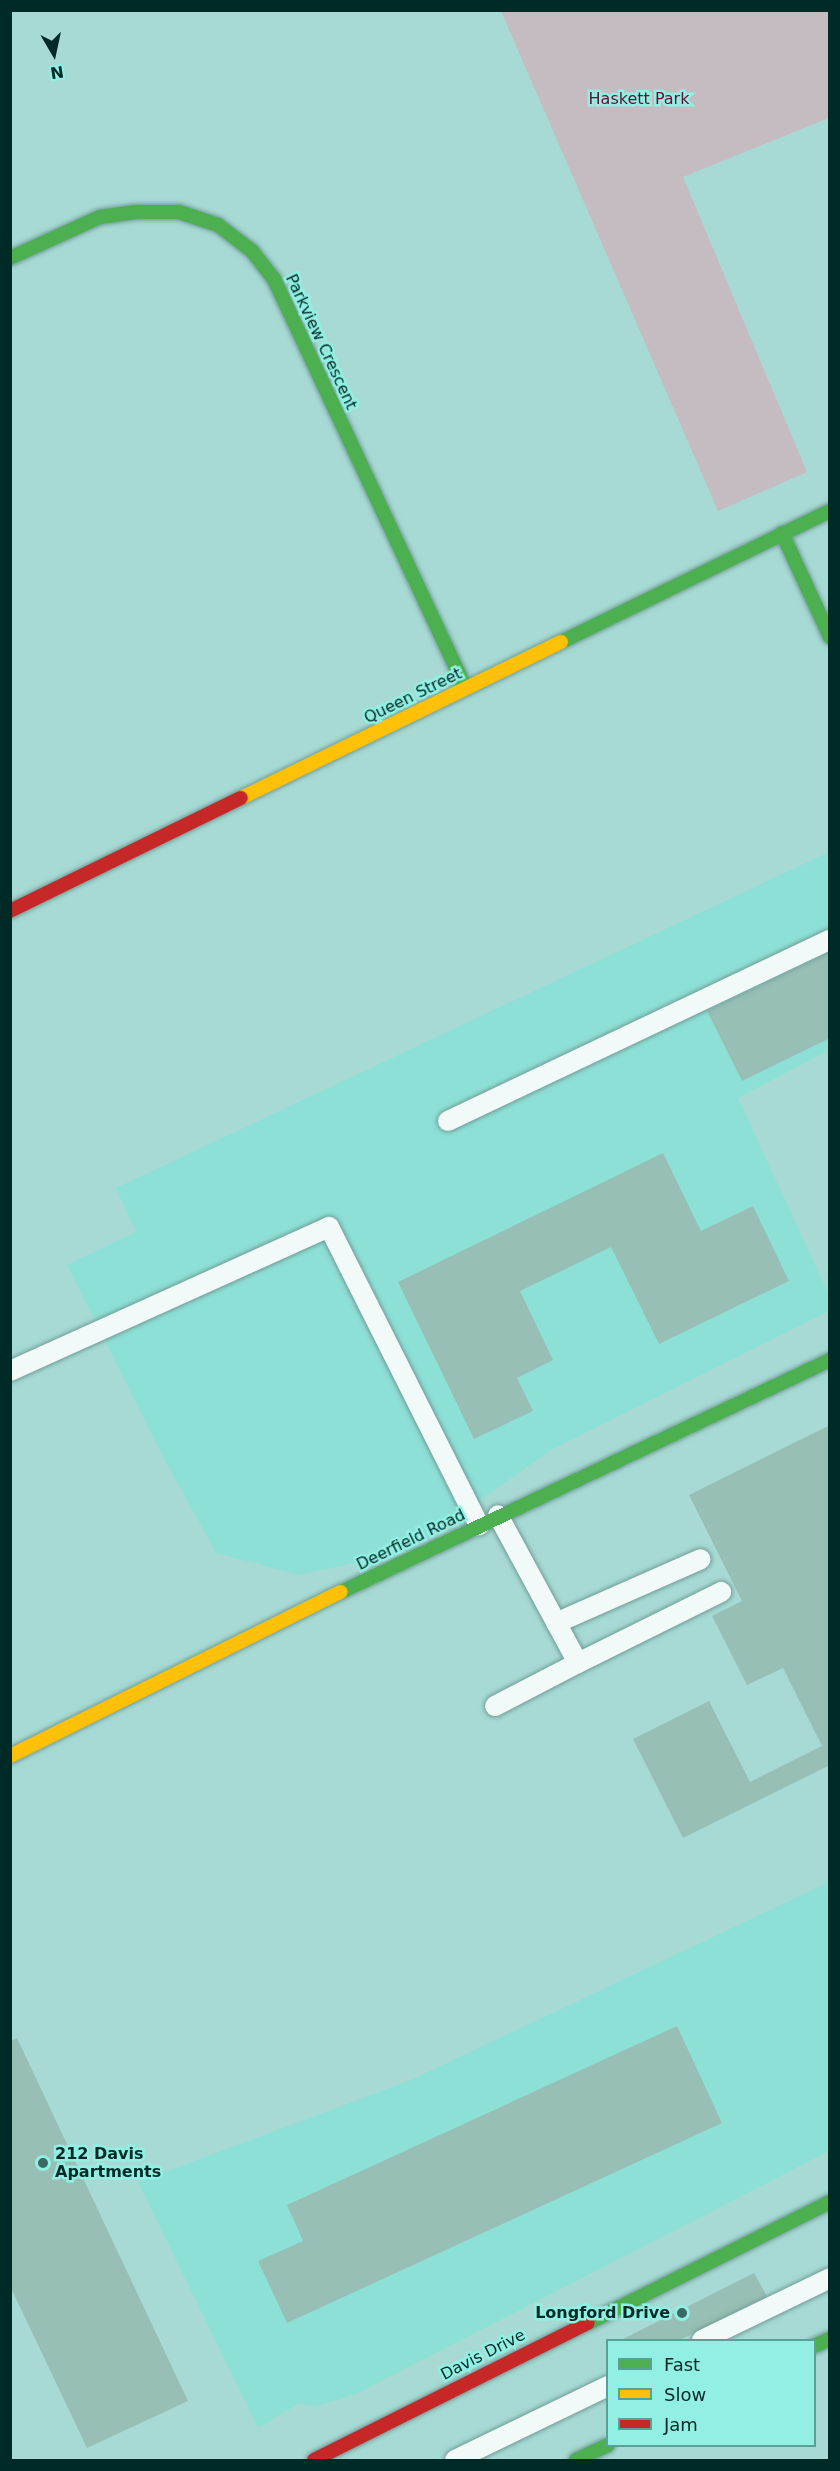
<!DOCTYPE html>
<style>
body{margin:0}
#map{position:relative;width:840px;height:2471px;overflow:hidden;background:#a7dad4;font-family:"DejaVu Sans",sans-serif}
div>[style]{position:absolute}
.built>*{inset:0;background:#8de0d6}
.green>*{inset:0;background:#c4bcc0}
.building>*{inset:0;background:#98bfb5}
.roads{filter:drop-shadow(0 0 2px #719c97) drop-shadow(0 0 2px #719c97)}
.lane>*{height:20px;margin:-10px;padding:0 10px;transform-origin:10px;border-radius:10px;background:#f2f9f9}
.fast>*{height:14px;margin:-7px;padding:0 7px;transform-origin:7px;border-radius:7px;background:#4caf50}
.slow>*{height:14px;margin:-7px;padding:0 7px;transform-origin:7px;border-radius:7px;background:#ffc107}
.jam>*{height:14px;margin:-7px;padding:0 7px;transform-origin:7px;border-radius:7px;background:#c62828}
.dots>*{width:16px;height:16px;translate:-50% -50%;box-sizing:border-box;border:3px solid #91f0e3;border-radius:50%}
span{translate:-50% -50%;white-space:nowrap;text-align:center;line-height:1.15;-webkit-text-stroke:5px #91f0e3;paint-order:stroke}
.park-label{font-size:16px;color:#690b30}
.street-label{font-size:16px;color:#002a25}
.poi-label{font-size:16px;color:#002a25;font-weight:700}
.left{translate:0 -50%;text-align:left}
.right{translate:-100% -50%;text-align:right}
.frame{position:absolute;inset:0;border:12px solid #002a25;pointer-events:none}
.legend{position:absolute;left:606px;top:2339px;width:210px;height:108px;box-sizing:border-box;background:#91f0e3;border:2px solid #57a197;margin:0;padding:8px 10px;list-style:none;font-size:18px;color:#002a25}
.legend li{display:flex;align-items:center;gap:12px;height:30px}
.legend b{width:30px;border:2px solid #57a197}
.north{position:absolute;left:24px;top:24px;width:60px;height:60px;-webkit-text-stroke:4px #91f0e3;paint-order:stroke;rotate:171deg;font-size:16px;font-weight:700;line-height:24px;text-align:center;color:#002a25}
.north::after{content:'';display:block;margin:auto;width:21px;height:27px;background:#002a25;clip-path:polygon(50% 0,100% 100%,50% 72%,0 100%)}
</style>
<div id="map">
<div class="built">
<i style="clip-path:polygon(829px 852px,829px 1050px,738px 1098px,829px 1295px,829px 1311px,551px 1450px,409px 1551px,299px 1575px,216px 1553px,160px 1451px,67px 1265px,136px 1232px,116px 1188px)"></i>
<i style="clip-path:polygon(829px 1882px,829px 2151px,356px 2394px,317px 2406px,298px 2404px,258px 2428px,138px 2182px,411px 2080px)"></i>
</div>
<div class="green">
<i style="clip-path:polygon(501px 11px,829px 11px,829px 118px,683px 177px,807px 472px,718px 511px)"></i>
</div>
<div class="building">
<i style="clip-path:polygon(830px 952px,830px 1038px,742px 1081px,707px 1011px)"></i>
<i style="clip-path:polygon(663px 1153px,701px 1231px,753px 1206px,789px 1281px,659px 1344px,611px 1247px,520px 1291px,553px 1360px,517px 1378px,533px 1411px,474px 1439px,398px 1282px)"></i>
<i style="clip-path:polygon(828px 1426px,830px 1765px,683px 1838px,633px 1739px,709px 1701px,750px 1782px,822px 1746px,783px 1668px,747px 1685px,712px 1616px,742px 1601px,689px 1495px)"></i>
<i style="clip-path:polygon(677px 2026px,722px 2123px,287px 2323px,258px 2261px,303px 2241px,287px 2205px)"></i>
<i style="clip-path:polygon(17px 2038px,188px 2401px,87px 2448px,10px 2286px,10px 2041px)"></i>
<i style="clip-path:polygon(754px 2273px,767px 2296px,680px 2340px,621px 2340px)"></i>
</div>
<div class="roads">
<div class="lane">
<i style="left:448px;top:1121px;width:423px;rotate:-25.4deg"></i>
<i style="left:10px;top:1371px;width:350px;rotate:-24.3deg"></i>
<i style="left:329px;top:1227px;width:334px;rotate:63.3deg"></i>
<i style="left:556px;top:1623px;width:158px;rotate:-23.8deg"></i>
<i style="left:578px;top:1663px;width:160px;rotate:-26.4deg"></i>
<i style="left:495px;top:1706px;width:93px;rotate:-27.4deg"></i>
<i style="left:578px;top:1663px;width:168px;rotate:-118.4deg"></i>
<i style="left:702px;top:2340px;width:142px;rotate:-25.8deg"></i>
<i style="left:455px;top:2460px;width:170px;rotate:-25.8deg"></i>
</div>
<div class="fast">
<i style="left:10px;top:258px;width:99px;rotate:-24.5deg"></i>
<i style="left:100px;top:217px;width:36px;rotate:-8deg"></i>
<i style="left:136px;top:212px;width:43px"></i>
<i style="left:179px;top:212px;width:41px;rotate:18.4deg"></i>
<i style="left:218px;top:225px;width:43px;rotate:37.4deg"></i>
<i style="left:252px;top:251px;width:36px;rotate:52deg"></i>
<i style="left:274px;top:279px;width:452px;rotate:64.9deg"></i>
<i style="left:782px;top:533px;width:115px;rotate:65.2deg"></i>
<i style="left:561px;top:642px;width:299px;rotate:-26deg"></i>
<i style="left:341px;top:1592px;width:541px;rotate:-25.38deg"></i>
<i style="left:588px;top:2323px;width:271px;rotate:-26.6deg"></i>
<i style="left:814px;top:2346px;width:17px;rotate:-24deg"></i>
<i style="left:576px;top:2460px;width:35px;rotate:-25deg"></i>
</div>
<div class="slow">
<i style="left:241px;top:798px;width:356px;rotate:-26deg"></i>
<i style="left:10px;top:1756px;width:369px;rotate:-26.4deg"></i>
</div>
<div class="jam">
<i style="left:10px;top:911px;width:257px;rotate:-26.1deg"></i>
<i style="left:314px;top:2460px;width:306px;rotate:-26.6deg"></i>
</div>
</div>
<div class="dots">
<i style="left:43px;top:2163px;background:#3a6862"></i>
<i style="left:682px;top:2313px;background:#3a6862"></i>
</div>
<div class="park-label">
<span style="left:639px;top:99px">Haskett Park</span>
</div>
<div class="street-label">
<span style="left:321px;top:342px;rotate:65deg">Parkview Crescent</span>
<span style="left:413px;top:696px;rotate:-26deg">Queen Street</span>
<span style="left:411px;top:1540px;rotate:-26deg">Deerfield Road</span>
<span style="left:483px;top:2355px;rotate:-27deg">Davis Drive</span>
</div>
<div class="poi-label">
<span class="left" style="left:55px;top:2163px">212 Davis<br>Apartments</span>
<span class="right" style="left:670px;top:2313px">Longford Drive</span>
</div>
<div class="frame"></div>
<ul class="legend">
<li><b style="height:8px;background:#4caf50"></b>Fast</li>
<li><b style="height:8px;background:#ffc107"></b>Slow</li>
<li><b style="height:8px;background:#c62828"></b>Jam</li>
</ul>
<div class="north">N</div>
</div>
